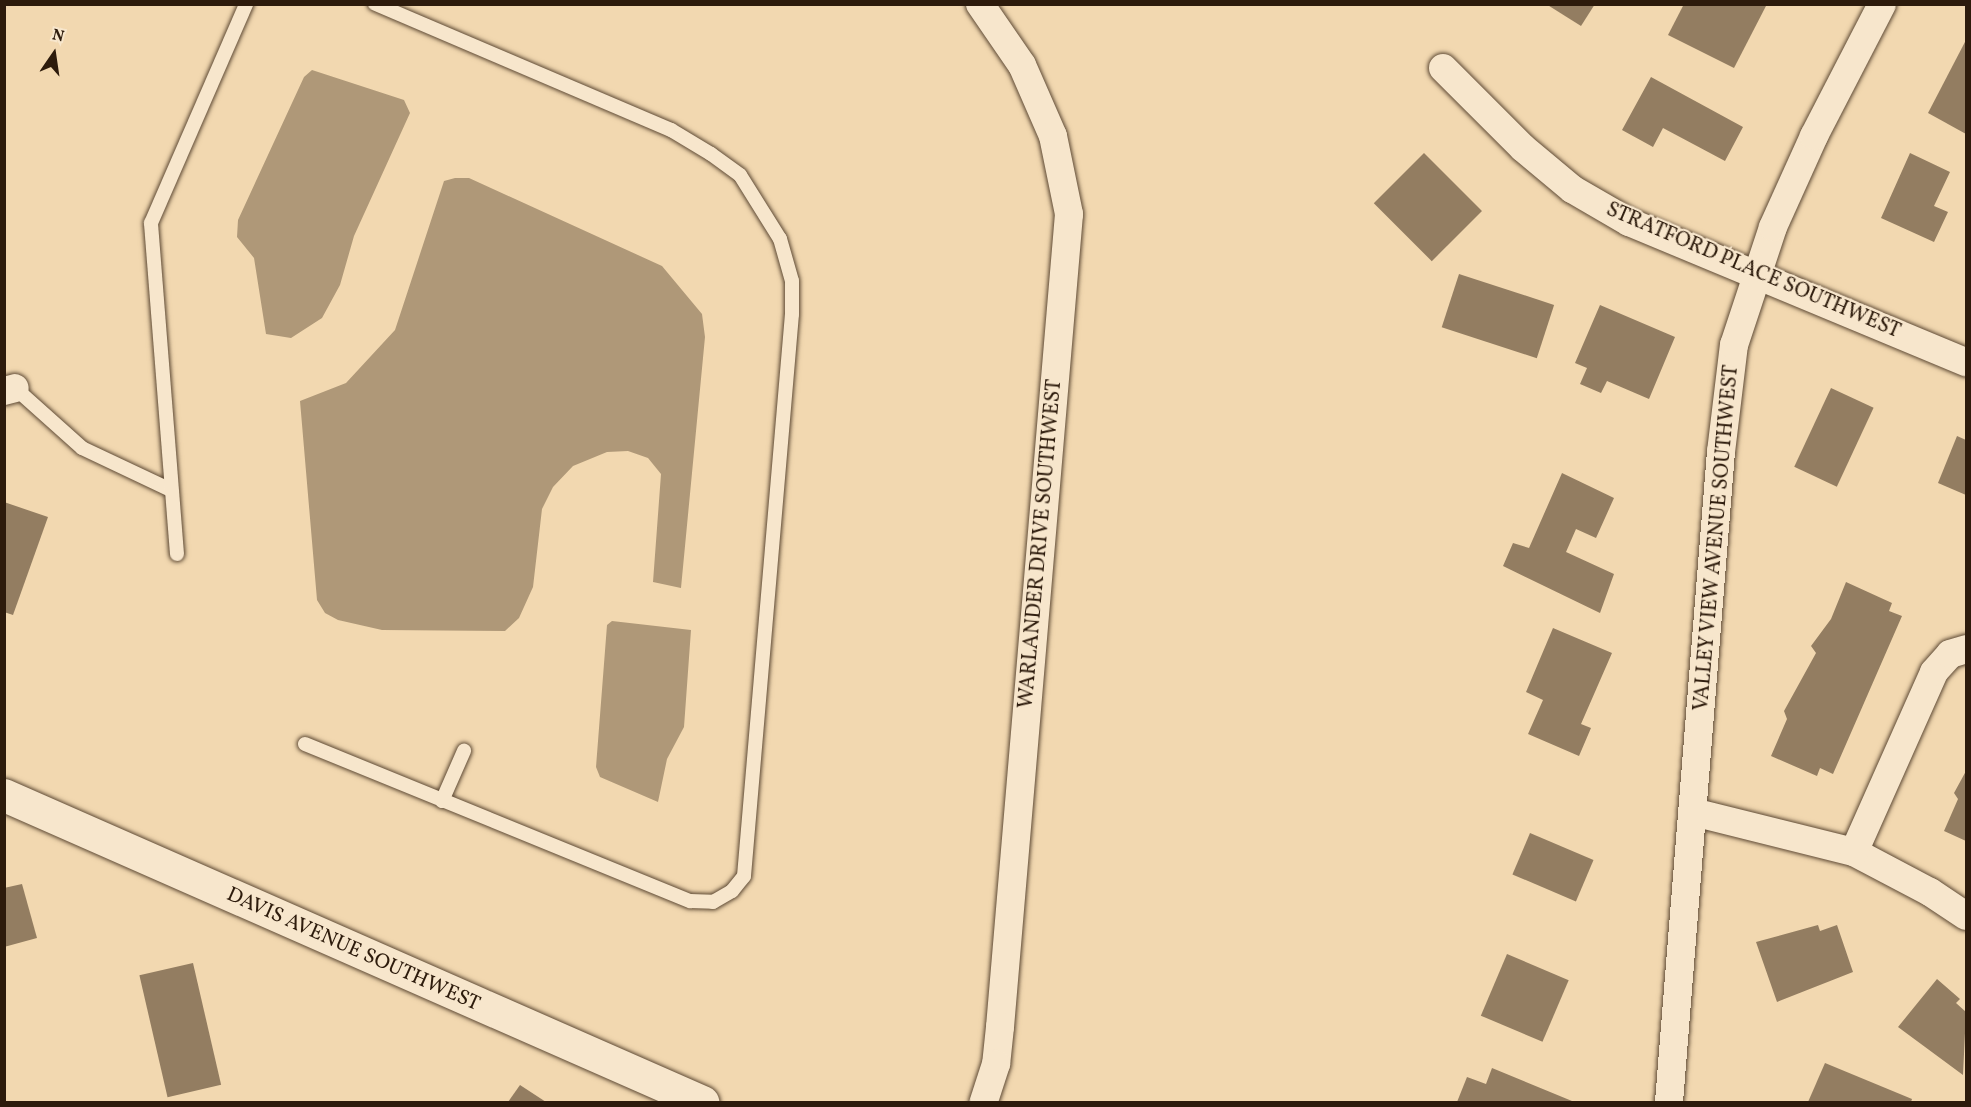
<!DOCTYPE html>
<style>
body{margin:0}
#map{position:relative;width:1971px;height:1107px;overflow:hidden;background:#f2d8b0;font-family:Vollkorn,serif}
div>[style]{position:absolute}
.water>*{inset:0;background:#af9878}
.building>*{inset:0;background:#937d61;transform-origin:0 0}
.roads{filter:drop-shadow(0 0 2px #5e4a35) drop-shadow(0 0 2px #5e4a35)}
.lane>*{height:14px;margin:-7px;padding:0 7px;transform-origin:7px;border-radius:7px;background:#f7e6cc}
.street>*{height:28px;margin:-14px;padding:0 14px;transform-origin:14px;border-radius:14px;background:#f7e6cc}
.secondary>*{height:33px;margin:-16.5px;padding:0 16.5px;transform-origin:16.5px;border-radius:16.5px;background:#f7e6cc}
span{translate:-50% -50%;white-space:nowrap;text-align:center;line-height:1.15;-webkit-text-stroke:4.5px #f7e6cc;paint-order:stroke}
.street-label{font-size:21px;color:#2d1b0c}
.frame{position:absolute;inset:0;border:6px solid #2d1b0c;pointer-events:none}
.north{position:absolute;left:24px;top:24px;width:60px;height:60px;-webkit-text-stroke:4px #f7e6cc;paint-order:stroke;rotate:13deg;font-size:16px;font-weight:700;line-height:24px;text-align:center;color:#2d1b0c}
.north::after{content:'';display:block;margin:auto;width:21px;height:27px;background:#2d1b0c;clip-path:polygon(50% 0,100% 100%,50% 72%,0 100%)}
</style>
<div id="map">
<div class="water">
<i style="clip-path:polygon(312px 70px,404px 100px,410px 113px,354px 236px,340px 285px,322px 318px,291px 338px,266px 334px,254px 258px,237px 237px,238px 220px,304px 77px)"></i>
<i style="clip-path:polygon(455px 178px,469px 178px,662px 266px,702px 314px,705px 337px,681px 588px,653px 582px,661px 474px,648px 458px,628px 451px,607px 452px,573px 466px,553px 487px,542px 509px,533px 587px,519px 618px,505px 631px,382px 630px,338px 620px,325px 613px,317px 600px,300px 401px,346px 383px,395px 330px,444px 181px)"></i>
<i style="clip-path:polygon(612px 621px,691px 630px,684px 727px,667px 759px,658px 802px,600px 777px,596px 767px,607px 625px)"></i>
</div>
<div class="building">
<i style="clip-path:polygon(1546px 4px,1595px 4px,1581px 26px)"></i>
<i style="clip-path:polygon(1684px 4px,1767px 4px,1734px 68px,1668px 35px)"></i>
<i style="clip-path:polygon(1966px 40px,1966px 134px,1928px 113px)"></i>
<i style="clip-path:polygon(1651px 77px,1743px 127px,1725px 161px,1663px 128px,1653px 147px,1622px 130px)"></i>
<i style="left:1424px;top:153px;width:82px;height:71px;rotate:45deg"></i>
<i style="clip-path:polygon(1910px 153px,1950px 172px,1934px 206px,1948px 212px,1934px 242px,1881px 218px)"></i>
<i style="left:1459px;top:274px;width:100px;height:56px;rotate:18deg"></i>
<i style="clip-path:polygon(1600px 305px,1675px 337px,1649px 399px,1607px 381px,1601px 393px,1580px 384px,1587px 368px,1575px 363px)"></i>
<i style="left:1831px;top:388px;width:47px;height:87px;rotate:25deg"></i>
<i style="clip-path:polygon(1957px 436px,1966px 440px,1966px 495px,1938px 483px)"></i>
<i style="clip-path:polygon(1562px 473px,1614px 498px,1596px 538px,1576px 529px,1566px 552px,1614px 574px,1600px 613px,1503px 566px,1513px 543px,1529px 548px)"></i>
<i style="clip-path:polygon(4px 502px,48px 517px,13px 615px,4px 612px)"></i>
<i style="clip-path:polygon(1846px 582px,1892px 603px,1889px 611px,1902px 616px,1833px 774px,1820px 768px,1817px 776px,1771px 756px,1787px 719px,1784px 711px,1816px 653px,1811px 646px,1831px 619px)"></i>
<i style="clip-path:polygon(1553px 628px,1612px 653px,1581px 724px,1591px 728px,1579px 756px,1528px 734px,1543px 700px,1526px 692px)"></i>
<i style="clip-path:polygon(1966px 771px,1966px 841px,1944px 831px,1958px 799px,1954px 793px)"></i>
<i style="left:1530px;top:833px;width:69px;height:45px;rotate:23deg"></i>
<i style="clip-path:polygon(22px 884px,37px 938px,4px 947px,4px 888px)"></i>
<i style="clip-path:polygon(1818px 925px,1820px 931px,1837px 925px,1853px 972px,1777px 1002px,1756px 942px)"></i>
<i style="left:1507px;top:954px;width:67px;height:67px;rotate:23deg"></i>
<i style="left:193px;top:963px;width:125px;height:55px;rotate:77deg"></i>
<i style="clip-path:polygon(1937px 979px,1960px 999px,1956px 1003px,1966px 1012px,1963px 1075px,1898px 1027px)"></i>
<i style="clip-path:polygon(1825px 1063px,1912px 1099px,1911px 1102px,1808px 1102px)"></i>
<i style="clip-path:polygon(1492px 1068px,1572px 1101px,1571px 1102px,1457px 1102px,1467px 1077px,1486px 1084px)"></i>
<i style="clip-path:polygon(520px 1085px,546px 1102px,508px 1102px)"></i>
</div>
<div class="roads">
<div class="lane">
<i style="left:15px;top:388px;width:90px;rotate:41.8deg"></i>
<i style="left:82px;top:448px;width:98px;rotate:25.3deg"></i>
<i style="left:177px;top:554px;width:332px;rotate:-94.5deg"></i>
<i style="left:151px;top:223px;width:239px;rotate:-66.5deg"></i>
<i style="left:305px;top:744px;width:416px;rotate:22.2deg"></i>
<i style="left:690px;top:901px;width:23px;rotate:2deg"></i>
<i style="left:713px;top:902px;width:22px;rotate:-30deg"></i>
<i style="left:732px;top:891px;width:19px;rotate:-51deg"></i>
<i style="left:744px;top:876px;width:564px;rotate:-85.12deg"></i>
<i style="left:792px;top:314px;width:33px;rotate:-90deg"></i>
<i style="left:792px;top:281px;width:44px;rotate:-105.9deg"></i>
<i style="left:780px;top:239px;width:75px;rotate:-122deg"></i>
<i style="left:740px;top:175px;width:36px;rotate:-144deg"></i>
<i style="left:711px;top:154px;width:47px;rotate:-149deg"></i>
<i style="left:671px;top:130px;width:322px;rotate:-156.9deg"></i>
<i style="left:442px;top:801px;width:55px;rotate:-66.3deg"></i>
</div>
<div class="street">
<i style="left:980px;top:4px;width:74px;rotate:55.5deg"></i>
<i style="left:1022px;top:65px;width:77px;rotate:66.4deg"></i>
<i style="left:1053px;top:136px;width:80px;rotate:78.4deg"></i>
<i style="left:1069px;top:214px;width:816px;rotate:94.85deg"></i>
<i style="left:1000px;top:1027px;width:37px;rotate:96deg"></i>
<i style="left:996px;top:1064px;width:40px;rotate:108deg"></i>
<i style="left:1443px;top:68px;width:113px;rotate:45deg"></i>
<i style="left:1523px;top:148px;width:64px;rotate:39.9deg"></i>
<i style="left:1572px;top:189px;width:66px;rotate:30.1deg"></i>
<i style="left:1629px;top:222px;width:365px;rotate:22.6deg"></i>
<i style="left:4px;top:391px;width:11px;rotate:-15deg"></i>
<i style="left:1693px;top:812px;width:166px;rotate:14deg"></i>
<i style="left:1854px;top:852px;width:86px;rotate:27.8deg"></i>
<i style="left:1930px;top:892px;width:43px;rotate:33.7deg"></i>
<i style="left:1854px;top:852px;width:197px;rotate:-66deg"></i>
<i style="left:1934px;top:672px;width:24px;rotate:-48deg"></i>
<i style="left:1950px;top:654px;width:17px;rotate:-17deg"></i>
<i style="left:1669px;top:1102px;width:652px;rotate:-85.43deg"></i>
<i style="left:1721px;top:452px;width:108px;rotate:-83.1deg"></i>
<i style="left:1734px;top:345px;width:124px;rotate:-71.7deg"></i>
<i style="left:1773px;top:227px;width:100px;rotate:-65.7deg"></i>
<i style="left:1814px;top:136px;width:148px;rotate:-62.7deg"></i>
</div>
<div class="secondary">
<i style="left:4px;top:795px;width:763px;rotate:23.74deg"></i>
</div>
</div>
<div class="street-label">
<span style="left:1753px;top:271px;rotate:23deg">STRATFORD PLACE SOUTHWEST</span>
<span style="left:1717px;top:538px;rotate:-85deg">VALLEY VIEW AVENUE SOUTHWEST</span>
<span style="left:1041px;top:544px;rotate:-85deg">WARLANDER DRIVE SOUTHWEST</span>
<span style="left:353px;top:950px;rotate:24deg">DAVIS AVENUE SOUTHWEST</span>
</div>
<div class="frame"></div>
<div class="north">N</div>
</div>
